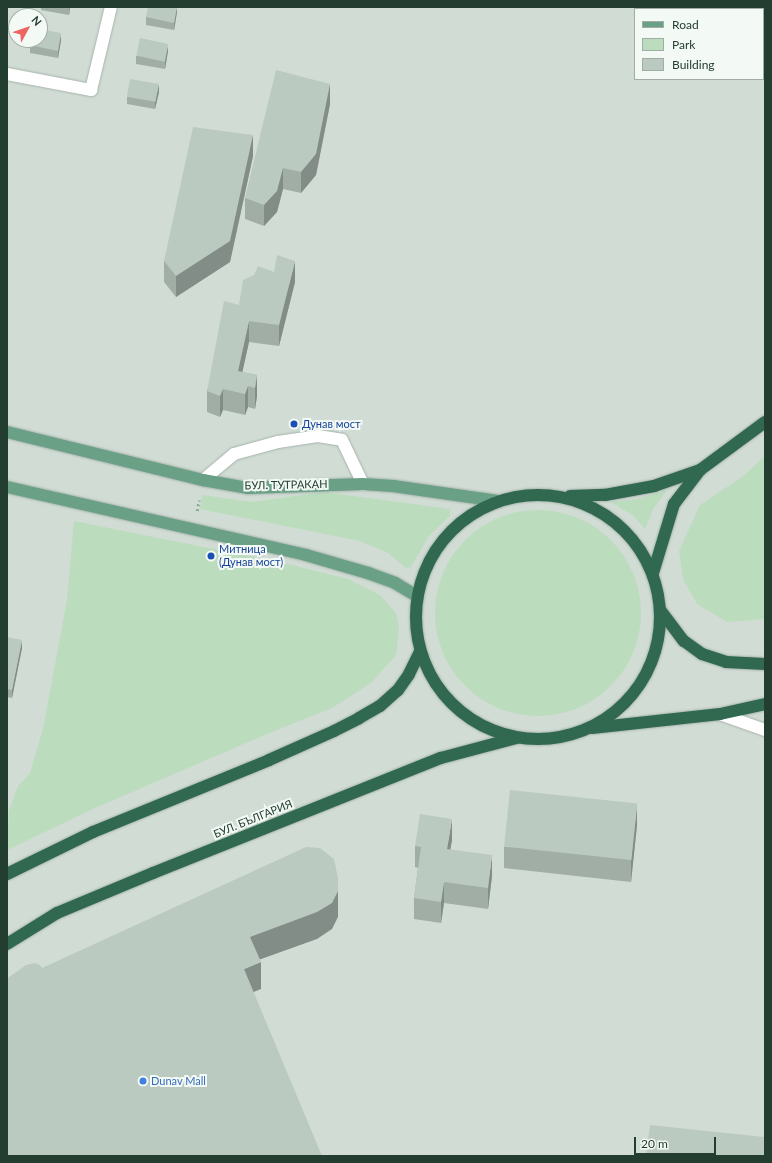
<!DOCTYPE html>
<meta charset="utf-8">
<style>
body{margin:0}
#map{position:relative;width:772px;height:1163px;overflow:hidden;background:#e3ece6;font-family:Lato,sans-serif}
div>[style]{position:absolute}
.built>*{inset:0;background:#d1dcd5}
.green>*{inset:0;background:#bcdcbe}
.round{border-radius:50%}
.path>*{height:2.5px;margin-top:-1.25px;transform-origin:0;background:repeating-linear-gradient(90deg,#84ae98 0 2px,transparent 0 5px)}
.roads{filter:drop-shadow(0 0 1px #a6b4ac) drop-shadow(0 0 1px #a6b4ac)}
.minor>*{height:12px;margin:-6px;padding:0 6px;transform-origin:6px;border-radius:6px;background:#fff}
.major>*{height:12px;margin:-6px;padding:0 6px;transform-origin:6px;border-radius:6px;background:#69a086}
.highway>*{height:12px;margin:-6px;padding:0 6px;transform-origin:6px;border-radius:6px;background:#306850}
.highway>.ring{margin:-6px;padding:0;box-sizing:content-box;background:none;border:12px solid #306850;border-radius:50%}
.wall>*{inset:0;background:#a1aea6}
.shaded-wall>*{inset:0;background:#838d87}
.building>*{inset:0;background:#bbcac1;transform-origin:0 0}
.dots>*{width:11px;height:11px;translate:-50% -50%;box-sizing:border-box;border:2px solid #f3f9f5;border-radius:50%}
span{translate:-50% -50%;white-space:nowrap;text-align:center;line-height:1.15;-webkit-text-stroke:4px #f3f9f5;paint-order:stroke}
.transit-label{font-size:11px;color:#164399}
.left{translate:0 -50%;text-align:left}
.street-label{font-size:11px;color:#233d30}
.shop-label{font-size:11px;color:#366cbe}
.frame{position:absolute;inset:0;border:8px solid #233d30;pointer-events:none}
.legend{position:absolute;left:634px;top:8px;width:130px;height:72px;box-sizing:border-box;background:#f3f9f5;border:1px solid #a0aea6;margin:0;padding:5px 7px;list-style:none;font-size:12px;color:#233d30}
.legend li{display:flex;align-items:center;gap:8px;height:20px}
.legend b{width:20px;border:1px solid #a0aea6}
.north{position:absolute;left:8px;top:8px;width:40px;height:40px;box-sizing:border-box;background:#f3f9f5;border:1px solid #a0aea6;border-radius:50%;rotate:50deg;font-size:11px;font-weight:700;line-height:16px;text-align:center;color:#233d30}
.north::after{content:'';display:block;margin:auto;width:14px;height:18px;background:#ec6560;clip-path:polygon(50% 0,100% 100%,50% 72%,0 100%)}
.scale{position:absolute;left:634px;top:1137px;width:82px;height:18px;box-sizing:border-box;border:2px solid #233d30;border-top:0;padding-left:5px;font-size:12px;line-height:14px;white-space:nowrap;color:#233d30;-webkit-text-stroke:3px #f3f9f5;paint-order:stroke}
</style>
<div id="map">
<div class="built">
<i style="clip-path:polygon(evenodd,7px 7px,765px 7px,765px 1156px,7px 1156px,7px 7px,635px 9px,763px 9px,763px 79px,635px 79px,635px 9px,7px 7px,16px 16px,40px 16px,40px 40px,16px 40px,16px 16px)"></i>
</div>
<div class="green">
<i style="clip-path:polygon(765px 456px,765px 619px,727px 622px,697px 604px,683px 579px,679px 551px,700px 505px,742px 477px)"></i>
<i style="clip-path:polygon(667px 490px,653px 509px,645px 529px,634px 516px,611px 502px,637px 499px)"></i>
<i style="clip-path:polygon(324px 492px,450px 509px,450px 516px,429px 536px,411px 567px,406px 568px,388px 553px,360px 541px,200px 509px,202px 495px,252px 502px)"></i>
<i class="round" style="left:435px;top:510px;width:206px;height:206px"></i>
<i style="clip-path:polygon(74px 521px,283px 563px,348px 579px,380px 595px,396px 613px,399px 629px,396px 655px,371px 683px,332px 708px,267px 734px,95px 808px,7px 850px,9px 810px,18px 786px,30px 773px,43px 729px,67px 600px)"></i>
</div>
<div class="path">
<i style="left:197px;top:511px;width:11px;rotate:-80deg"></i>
</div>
<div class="roads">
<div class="minor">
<i style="left:7px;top:74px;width:86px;rotate:10.8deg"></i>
<i style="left:91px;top:90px;width:85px;rotate:-76.5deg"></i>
<i style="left:203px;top:480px;width:40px;rotate:-40deg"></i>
<i style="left:234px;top:454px;width:46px;rotate:-15.3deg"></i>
<i style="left:278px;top:442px;width:40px;rotate:-8.5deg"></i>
<i style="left:318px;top:436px;width:24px;rotate:9deg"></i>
<i style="left:342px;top:440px;width:49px;rotate:64.5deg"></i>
<i style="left:720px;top:714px;width:48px;rotate:19.6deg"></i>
</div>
<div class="major">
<i style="left:7px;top:432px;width:202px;rotate:13.8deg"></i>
<i style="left:203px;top:480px;width:46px;rotate:10.1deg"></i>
<i style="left:248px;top:488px;width:115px;rotate:-2deg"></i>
<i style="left:363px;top:484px;width:30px;rotate:4deg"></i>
<i style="left:393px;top:486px;width:106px;rotate:8.1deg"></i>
<i style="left:7px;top:487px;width:307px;rotate:12.8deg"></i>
<i style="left:306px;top:555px;width:65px;rotate:16.2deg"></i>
<i style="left:368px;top:573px;width:29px;rotate:20deg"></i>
<i style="left:395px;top:583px;width:26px;rotate:31deg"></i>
</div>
<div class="highway">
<i class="ring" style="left:416px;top:495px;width:232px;height:232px"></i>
<i style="left:570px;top:496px;width:35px;rotate:-2deg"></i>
<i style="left:605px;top:495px;width:50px;rotate:-10.4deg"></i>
<i style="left:654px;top:486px;width:49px;rotate:-19.2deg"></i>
<i style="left:653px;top:573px;width:72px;rotate:-73.1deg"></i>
<i style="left:674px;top:504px;width:43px;rotate:-52.6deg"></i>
<i style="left:700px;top:470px;width:81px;rotate:-36.4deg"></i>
<i style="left:661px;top:611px;width:38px;rotate:53deg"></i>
<i style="left:684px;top:641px;width:22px;rotate:36deg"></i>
<i style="left:702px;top:654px;width:25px;rotate:18deg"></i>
<i style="left:726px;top:662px;width:39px;rotate:3deg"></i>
<i style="left:592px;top:728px;width:129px;rotate:-6.2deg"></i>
<i style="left:720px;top:714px;width:46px;rotate:-12.5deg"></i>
<i style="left:7px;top:874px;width:96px;rotate:-26deg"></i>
<i style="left:93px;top:832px;width:190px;rotate:-22.2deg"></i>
<i style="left:269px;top:760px;width:71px;rotate:-24deg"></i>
<i style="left:334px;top:731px;width:28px;rotate:-27deg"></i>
<i style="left:359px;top:718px;width:24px;rotate:-30deg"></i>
<i style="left:380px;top:706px;width:24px;rotate:-42deg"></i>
<i style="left:398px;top:690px;width:19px;rotate:-55deg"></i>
<i style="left:409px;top:674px;width:25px;rotate:-64deg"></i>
<i style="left:7px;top:944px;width:59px;rotate:-31.8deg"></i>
<i style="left:57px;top:913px;width:104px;rotate:-22.6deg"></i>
<i style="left:153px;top:873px;width:310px;rotate:-21.8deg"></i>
<i style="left:441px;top:758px;width:78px;rotate:-14.9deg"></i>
</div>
</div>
<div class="wall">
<i style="clip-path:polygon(41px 7px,70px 7px,69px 15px,41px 10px)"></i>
<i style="clip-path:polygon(177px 7px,177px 12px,174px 30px,146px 25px,146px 17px)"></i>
<i style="clip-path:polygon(61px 40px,58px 58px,30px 53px,30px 45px)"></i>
<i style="clip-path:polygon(168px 51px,165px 69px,136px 64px,136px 56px)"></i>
<i style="clip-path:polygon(159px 92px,155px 109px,127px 104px,127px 97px)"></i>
<i style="clip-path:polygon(330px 104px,316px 175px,301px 193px,283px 189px,277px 212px,264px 226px,245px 219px,245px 198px)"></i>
<i style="clip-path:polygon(253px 156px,230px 262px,176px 297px,164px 282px,164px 261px)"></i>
<i style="clip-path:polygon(295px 282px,279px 346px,249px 342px,242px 372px,257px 375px,257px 396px,255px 409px,248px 407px,245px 415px,223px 410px,220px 417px,207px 412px,207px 391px,239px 305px)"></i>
<i style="clip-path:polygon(7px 637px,22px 648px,12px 698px,7px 697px)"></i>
<i style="clip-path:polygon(637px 825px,631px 882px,504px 868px,504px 847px)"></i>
<i style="clip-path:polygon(452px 840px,450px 849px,492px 876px,488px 909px,444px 903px,441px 923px,414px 919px,414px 898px,418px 868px,415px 867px,415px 846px)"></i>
</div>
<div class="shaded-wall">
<i style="clip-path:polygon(69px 7px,70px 7px,69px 15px)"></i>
<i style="clip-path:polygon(177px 7px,177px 12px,174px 30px,174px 23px)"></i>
<i style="clip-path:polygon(61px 33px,61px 40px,58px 58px,58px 51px)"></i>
<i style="clip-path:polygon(168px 44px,168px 51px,165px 69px,165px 62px)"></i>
<i style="clip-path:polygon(159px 84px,159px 92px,155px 109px,155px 102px)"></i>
<i style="clip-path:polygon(330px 84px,330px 104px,316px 175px,301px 193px,301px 172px)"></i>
<i style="clip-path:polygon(253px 135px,253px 156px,230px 262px,176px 297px,176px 276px)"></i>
<i style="clip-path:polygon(283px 168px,283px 189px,277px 212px,264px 226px,264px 205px)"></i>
<i style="clip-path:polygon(295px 261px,295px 282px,279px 346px,279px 325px)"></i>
<i style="clip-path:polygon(249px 321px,249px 342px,238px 392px,238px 371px)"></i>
<i style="clip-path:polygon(257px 375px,257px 396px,255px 409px,255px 388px)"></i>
<i style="clip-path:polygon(248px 386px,248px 407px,245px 415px,245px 394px)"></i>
<i style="clip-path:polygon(223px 389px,223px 410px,220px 417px,220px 396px)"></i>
<i style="clip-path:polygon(22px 640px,22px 648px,12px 698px,12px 690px)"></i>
<i style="clip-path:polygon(637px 804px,637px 825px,631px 882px,631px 861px)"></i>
<i style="clip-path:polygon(452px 819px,452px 840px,447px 869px,447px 849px)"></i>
<i style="clip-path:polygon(492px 855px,492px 876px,488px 909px,488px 888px)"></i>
<i style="clip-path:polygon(338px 878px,338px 917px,332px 929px,317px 939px,250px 963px,250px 937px)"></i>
<i style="clip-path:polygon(444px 882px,444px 903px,441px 923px,441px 902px)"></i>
<i style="clip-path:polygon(261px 962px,261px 989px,244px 996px,244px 969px)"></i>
</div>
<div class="building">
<i style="clip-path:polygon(148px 7px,177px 7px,174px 23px,146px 17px)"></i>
<i style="clip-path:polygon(40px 29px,61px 33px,58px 51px,30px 45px,31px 40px,40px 40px)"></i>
<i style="left:140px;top:38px;width:29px;height:18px;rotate:12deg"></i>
<i style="clip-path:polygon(276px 70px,330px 84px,316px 154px,301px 172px,283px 168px,277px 191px,264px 205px,245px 198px)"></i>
<i style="left:130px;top:79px;width:29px;height:18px;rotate:10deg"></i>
<i style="clip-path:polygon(193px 127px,253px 135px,230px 241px,176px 276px,164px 261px)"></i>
<i style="clip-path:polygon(277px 255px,295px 261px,279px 325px,249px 321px,238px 371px,257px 375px,255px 388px,248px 386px,245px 394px,223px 389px,220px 396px,207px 391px,224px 301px,239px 305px,243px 280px,254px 275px,258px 266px,274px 272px)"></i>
<i style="clip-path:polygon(7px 637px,22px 640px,12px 690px,7px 689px)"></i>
<i style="left:510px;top:790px;width:128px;height:57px;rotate:6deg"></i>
<i style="clip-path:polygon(420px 814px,452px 819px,447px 849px,492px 855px,488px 888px,444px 882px,441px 902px,414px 898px,421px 847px,415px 846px)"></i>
<i style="clip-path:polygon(306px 847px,320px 848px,334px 859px,338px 878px,338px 891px,332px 903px,317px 912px,250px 937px,261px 962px,244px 969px,322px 1156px,7px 1156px,7px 981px,9px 977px,26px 965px,34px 963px,40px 965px,42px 968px)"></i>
<i style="clip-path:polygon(650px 1125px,765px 1137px,765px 1156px,646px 1156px)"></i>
</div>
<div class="dots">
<i style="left:294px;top:424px;background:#1a4fb4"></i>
<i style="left:211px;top:556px;background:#1a4fb4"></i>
<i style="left:143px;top:1081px;background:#3f7fe0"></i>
</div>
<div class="transit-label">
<span class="left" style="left:302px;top:424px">Дунав мост</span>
<span class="left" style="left:219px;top:556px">Митница<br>(Дунав мост)</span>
</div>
<div class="street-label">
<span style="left:286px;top:485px;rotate:-1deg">БУЛ. ТУТРАКАН</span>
<span style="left:253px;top:819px;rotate:-22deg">БУЛ. БЪЛГАРИЯ</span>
</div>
<div class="shop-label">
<span class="left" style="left:151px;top:1081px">Dunav Mall</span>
</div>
<div class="frame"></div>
<ul class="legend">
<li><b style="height:5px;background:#69a086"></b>Road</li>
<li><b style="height:11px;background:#bcdcbe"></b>Park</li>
<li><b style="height:11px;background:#bbcac1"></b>Building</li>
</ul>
<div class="north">N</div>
<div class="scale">20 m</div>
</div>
